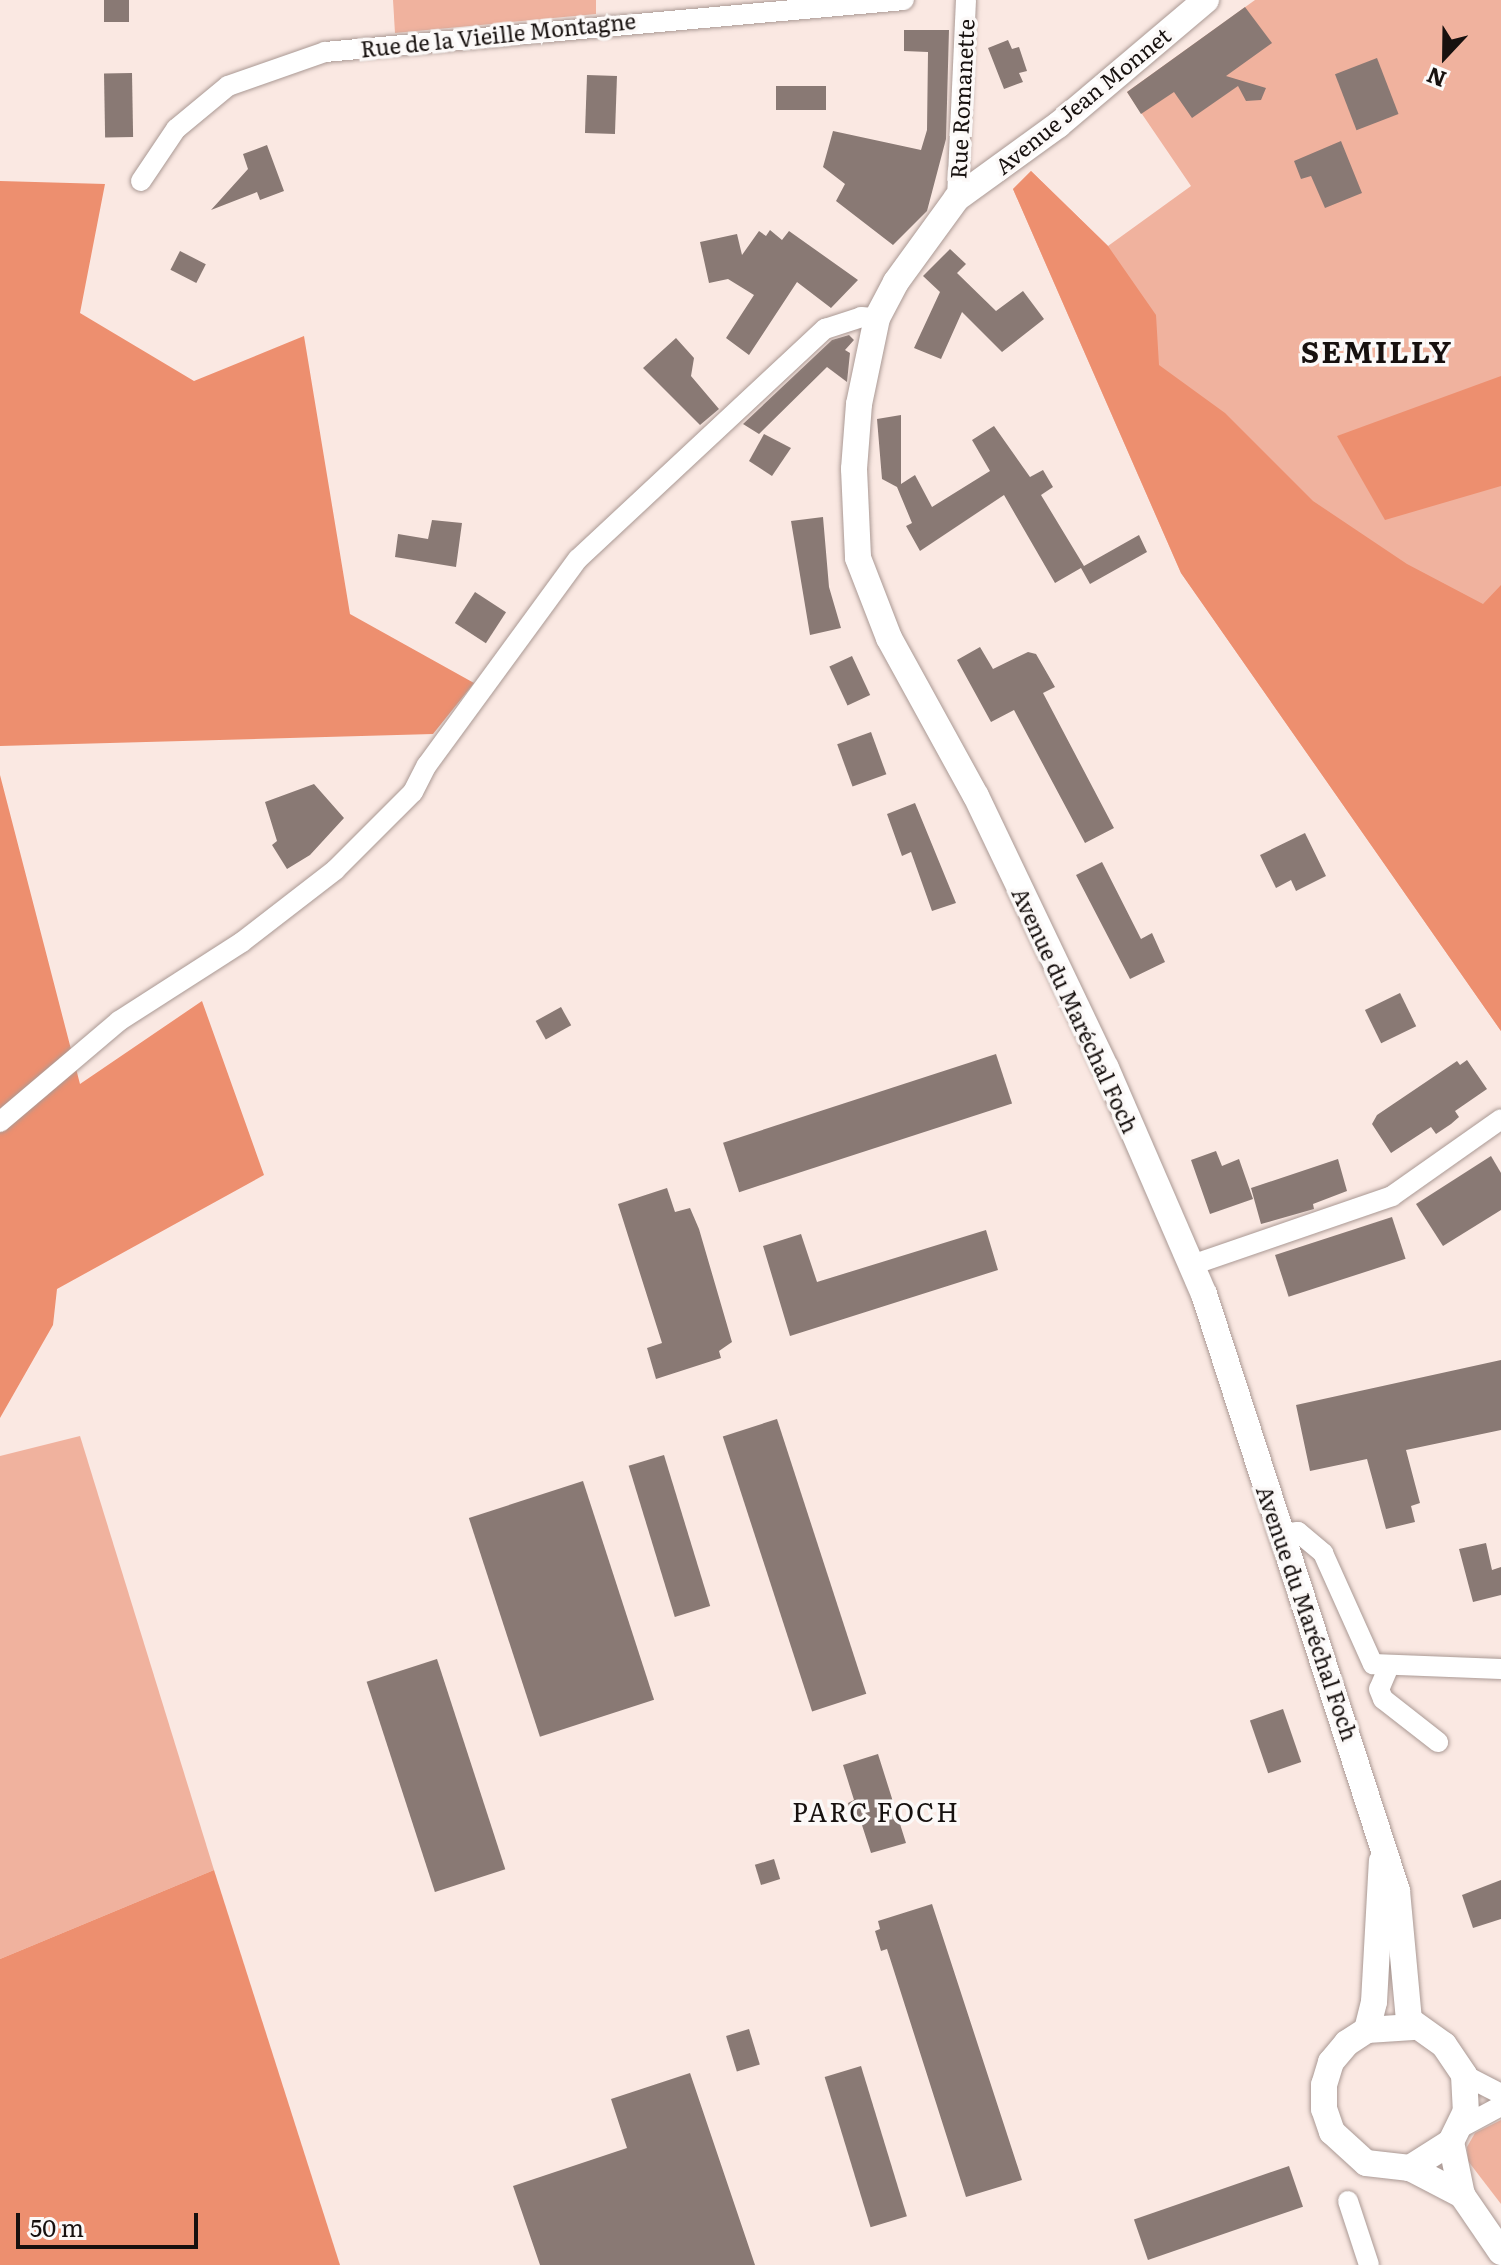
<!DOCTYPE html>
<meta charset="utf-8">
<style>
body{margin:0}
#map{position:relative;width:1501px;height:2265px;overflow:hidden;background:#fae8e2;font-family:Literata,serif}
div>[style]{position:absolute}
.green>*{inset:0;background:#f0b29e}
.forest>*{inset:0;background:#ed8f6f}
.building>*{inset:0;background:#897974;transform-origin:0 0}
.roads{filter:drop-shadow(0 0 2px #aa9994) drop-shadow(0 0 2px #aa9994)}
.minor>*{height:20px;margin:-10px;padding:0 10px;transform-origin:10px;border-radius:10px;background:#fff}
.secondary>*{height:26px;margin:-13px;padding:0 13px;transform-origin:13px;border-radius:13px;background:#fff}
span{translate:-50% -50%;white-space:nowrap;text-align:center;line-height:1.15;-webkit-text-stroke:7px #fcf9f8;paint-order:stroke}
.street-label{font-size:22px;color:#17110f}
.quarter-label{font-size:26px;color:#17110f;letter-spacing:2px}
.district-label{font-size:30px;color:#17110f;font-weight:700;letter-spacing:2px}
.north{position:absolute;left:1405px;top:16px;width:80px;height:80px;-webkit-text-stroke:6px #fcf9f8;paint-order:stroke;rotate:202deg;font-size:22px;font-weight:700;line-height:32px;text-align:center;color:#17110f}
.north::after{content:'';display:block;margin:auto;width:28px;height:36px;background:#17110f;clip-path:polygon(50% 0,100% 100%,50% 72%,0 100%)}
.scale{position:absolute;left:16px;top:2213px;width:182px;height:36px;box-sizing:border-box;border:4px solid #17110f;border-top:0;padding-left:10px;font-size:24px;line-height:28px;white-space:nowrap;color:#17110f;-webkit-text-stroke:6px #fcf9f8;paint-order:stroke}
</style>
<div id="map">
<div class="green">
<i style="clip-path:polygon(393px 0,596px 0,596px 14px,395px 33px)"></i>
<i style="clip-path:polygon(1255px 0,1501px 0,1501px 1031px,1181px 573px,1013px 189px,1031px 171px,1108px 246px,1191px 186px,1127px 92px)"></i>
<i style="clip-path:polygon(80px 1436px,214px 1870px,0 1959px,0 1456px)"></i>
<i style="clip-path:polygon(1501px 2120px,1501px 2204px,1468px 2161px,1467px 2147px,1475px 2133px)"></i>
</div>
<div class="forest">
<i style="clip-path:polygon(1031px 171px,1108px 246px,1156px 315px,1159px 365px,1225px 413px,1313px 501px,1407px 564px,1483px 604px,1501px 585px,1501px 1031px,1181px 573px,1013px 189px)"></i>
<i style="clip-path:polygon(0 181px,105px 184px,80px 313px,194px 381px,304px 336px,350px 614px,474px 683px,433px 734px,0 746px)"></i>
<i style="clip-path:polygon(1501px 376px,1501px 486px,1385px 520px,1337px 436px)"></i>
<i style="clip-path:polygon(0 775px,80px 1084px,202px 1001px,264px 1175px,57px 1289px,53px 1325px,0 1418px)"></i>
<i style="clip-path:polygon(214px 1870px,340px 2265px,0 2265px,0 1959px)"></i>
</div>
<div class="building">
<i style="left:104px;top:0;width:25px;height:22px"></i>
<i style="clip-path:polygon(1245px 7px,1272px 43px,1226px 76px,1266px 88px,1261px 100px,1246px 101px,1238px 86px,1192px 118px,1174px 92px,1141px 114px,1127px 92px)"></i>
<i style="clip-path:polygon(904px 30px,949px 30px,946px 139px,927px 211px,893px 245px,836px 201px,845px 184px,823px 167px,833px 131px,921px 150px,927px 130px,928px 52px,904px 51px)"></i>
<i style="clip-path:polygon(1008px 40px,1012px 49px,1019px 47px,1027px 71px,1019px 73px,1023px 82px,1004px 89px,988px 48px)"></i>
<i style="left:1377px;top:58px;width:60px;height:45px;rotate:69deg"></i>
<i style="left:132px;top:73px;width:64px;height:28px;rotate:89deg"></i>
<i style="left:587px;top:75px;width:30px;height:58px;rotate:2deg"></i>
<i style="left:776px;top:86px;width:50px;height:24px"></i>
<i style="clip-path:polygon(1341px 141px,1362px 193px,1325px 208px,1311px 176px,1301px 179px,1294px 161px)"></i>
<i style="clip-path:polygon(267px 145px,284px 191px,260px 200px,257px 192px,211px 210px,248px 169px,243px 154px)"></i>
<i style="clip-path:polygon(770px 230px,782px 240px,789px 231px,858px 280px,831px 308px,797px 282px,749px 355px,726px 338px,754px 295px,728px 279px,709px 283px,700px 242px,737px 234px,742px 255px,759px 231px,766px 236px)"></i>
<i style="clip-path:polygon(950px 249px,966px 264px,957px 273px,996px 311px,1023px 291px,1044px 319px,1002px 352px,962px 312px,941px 359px,914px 348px,940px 292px,923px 276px)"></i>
<i style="left:180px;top:251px;width:29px;height:21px;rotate:27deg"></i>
<i style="clip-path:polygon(849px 335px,854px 340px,845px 350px,850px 353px,847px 382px,827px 367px,759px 434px,743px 424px,832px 340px)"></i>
<i style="clip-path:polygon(676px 338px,694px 358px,691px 376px,719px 409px,700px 425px,643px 368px)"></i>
<i style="clip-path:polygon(901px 415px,901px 484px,915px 475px,932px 507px,990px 471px,972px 440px,994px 426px,1030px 477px,1043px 470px,1053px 487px,1041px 495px,1084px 566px,1139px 535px,1147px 552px,1090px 584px,1081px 568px,1055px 583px,1004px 495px,920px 551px,906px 526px,912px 523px,897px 487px,882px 479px,877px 419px)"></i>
<i style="clip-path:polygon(764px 434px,791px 448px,772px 476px,749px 461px)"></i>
<i style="clip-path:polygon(823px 517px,829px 587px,841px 628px,810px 635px,791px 521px)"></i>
<i style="clip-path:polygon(432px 520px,462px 523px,456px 567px,395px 557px,398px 534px,428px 539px)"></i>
<i style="left:475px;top:592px;width:37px;height:37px;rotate:33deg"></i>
<i style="clip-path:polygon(980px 647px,993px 669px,1028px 652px,1036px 654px,1055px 687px,1043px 693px,1114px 828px,1085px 843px,1014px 710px,991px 722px,957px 660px)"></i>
<i style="left:852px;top:656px;width:43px;height:25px;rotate:65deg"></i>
<i style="left:871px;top:732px;width:45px;height:36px;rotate:70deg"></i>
<i style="clip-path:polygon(314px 784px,344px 818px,310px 855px,287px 869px,272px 845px,277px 841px,265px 802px)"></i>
<i style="clip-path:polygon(915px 803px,956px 903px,932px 911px,911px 852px,902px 856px,887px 814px)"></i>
<i style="clip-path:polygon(1305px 833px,1326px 876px,1296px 891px,1291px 880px,1276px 888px,1260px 855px)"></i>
<i style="clip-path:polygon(1102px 862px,1141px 939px,1152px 933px,1165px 962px,1130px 979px,1076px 875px)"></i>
<i style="left:1400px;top:993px;width:37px;height:39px;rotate:64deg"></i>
<i style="left:561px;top:1007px;width:21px;height:29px;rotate:61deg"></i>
<i style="left:996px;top:1054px;width:52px;height:287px;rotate:72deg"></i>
<i style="clip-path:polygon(1467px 1060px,1487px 1089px,1455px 1111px,1459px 1117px,1451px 1124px,1436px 1134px,1431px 1127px,1391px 1153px,1372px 1124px,1377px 1115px,1457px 1061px,1460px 1065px)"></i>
<i style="clip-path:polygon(1216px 1151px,1222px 1166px,1239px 1159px,1253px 1199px,1210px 1214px,1191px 1160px)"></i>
<i style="clip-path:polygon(1491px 1156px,1501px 1173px,1501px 1210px,1443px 1246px,1416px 1204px)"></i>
<i style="clip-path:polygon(1338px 1159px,1347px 1191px,1313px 1204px,1314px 1209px,1261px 1224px,1251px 1188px)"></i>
<i style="clip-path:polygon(667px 1188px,675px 1212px,690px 1208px,699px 1229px,732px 1342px,719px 1351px,721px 1358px,656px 1379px,647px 1348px,662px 1343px,618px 1204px)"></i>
<i style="left:1392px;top:1217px;width:44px;height:123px;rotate:72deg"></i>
<i style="clip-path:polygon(986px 1230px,998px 1270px,790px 1336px,763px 1246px,801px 1234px,817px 1282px)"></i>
<i style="clip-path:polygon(1501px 1360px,1501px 1430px,1406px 1450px,1420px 1503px,1411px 1506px,1415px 1522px,1386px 1529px,1367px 1459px,1310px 1471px,1296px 1405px)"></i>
<i style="left:777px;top:1419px;width:289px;height:57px;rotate:72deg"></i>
<i style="left:664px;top:1455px;width:158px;height:37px;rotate:73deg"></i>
<i style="left:583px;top:1481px;width:230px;height:120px;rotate:72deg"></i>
<i style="clip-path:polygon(1486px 1543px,1492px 1570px,1501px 1567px,1501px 1595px,1473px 1602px,1459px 1549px)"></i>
<i style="left:437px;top:1659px;width:221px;height:74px;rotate:72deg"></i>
<i style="left:1283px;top:1709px;width:56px;height:35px;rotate:71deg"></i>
<i style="clip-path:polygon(878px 1754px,906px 1843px,871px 1853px,860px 1819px,853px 1821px,848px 1803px,854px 1800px,843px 1765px)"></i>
<i style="left:774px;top:1859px;width:21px;height:20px;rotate:73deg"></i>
<i style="clip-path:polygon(1501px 1880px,1501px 1919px,1473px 1928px,1462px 1895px)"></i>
<i style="clip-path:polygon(932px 1904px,1022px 2180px,966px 2197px,887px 1949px,881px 1951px,875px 1931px,880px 1929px,878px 1921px)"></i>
<i style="left:749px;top:2029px;width:37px;height:24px;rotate:73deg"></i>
<i style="left:861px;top:2066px;width:157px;height:38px;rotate:73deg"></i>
<i style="clip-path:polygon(690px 2073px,755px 2265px,540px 2265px,513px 2186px,627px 2148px,611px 2099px)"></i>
<i style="left:1289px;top:2166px;width:43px;height:164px;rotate:71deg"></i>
</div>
<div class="roads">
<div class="minor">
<i style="left:141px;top:181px;width:63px;rotate:-56.1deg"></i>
<i style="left:176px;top:129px;width:67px;rotate:-39.6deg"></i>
<i style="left:228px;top:86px;width:103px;rotate:-19.3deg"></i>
<i style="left:325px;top:52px;width:581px;rotate:-5.13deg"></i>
<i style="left:957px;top:198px;width:198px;rotate:-87.4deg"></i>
<i style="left:0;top:1122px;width:156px;rotate:-40.3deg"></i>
<i style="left:119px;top:1021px;width:146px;rotate:-32.7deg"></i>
<i style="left:242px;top:942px;width:118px;rotate:-37.7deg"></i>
<i style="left:335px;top:870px;width:110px;rotate:-45deg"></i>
<i style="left:413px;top:792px;width:30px;rotate:-63deg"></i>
<i style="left:427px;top:765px;width:255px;rotate:-53.8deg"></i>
<i style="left:578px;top:559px;width:338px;rotate:-43deg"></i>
<i style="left:825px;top:329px;width:38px;rotate:-18deg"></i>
<i style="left:861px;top:317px;width:16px;rotate:4deg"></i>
<i style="left:1192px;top:1265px;width:212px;rotate:-19deg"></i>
<i style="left:1392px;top:1196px;width:133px;rotate:-35.2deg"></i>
<i style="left:1281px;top:1534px;width:17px;rotate:-7deg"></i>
<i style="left:1298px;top:1532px;width:33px;rotate:40deg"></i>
<i style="left:1323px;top:1553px;width:122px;rotate:65.8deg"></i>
<i style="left:1373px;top:1664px;width:128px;rotate:2.2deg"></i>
<i style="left:1389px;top:1666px;width:25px;rotate:113deg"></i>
<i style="left:1379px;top:1689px;width:11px;rotate:68deg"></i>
<i style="left:1383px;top:1699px;width:70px;rotate:38deg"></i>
<i style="left:1464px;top:2075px;width:42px;rotate:27.2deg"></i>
<i style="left:1460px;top:2128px;width:47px;rotate:-28.2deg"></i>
<i style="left:1348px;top:2201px;width:67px;rotate:71.8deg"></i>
</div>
<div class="secondary">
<i style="left:1206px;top:0;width:194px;rotate:139.8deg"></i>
<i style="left:1058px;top:125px;width:125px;rotate:144.1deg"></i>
<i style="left:957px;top:198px;width:104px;rotate:126deg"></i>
<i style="left:896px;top:282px;width:41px;rotate:117.8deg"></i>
<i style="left:877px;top:318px;width:88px;rotate:101.8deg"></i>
<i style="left:859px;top:404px;width:65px;rotate:94.4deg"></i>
<i style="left:854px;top:469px;width:89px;rotate:87.4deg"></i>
<i style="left:858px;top:558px;width:86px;rotate:68.8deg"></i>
<i style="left:889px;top:638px;width:180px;rotate:61.2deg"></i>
<i style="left:976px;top:796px;width:301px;rotate:64.5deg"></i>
<i style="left:1106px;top:1068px;width:246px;rotate:66.6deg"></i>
<i style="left:1204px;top:1294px;width:627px;rotate:72.08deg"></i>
<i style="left:1397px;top:1891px;width:130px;rotate:84.7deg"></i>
<i style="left:1409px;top:2020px;width:43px;rotate:35.5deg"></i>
<i style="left:1444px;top:2045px;width:36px;rotate:56deg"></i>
<i style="left:1464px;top:2075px;width:36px;rotate:87deg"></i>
<i style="left:1466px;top:2111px;width:34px;rotate:116deg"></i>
<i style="left:1451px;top:2142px;width:49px;rotate:147.6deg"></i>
<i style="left:1410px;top:2168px;width:44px;rotate:-173.5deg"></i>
<i style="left:1366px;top:2163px;width:46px;rotate:-137.6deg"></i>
<i style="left:1332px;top:2132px;width:24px;rotate:-109deg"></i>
<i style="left:1324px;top:2109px;width:24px;rotate:-90deg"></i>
<i style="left:1324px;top:2085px;width:24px;rotate:-73deg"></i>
<i style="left:1331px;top:2062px;width:25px;rotate:-50deg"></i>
<i style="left:1347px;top:2043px;width:24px;rotate:-33deg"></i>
<i style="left:1367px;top:2030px;width:46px;rotate:-3.7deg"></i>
<i style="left:1367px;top:2030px;width:29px;rotate:-76deg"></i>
<i style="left:1374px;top:2002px;width:141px;rotate:-86.8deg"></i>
<i style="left:1451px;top:2142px;width:54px;rotate:78.3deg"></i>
<i style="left:1462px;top:2195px;width:69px;rotate:55.6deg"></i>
<i style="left:1410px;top:2168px;width:59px;rotate:27.4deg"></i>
</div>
</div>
<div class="street-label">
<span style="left:498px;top:34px;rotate:-6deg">Rue de la Vieille Montagne</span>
<span style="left:961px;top:99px;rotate:-87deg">Rue Romanette</span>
<span style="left:1082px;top:100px;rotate:-39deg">Avenue Jean Monnet</span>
<span style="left:1076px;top:1010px;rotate:65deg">Avenue du Maréchal Foch</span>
<span style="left:1308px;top:1613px;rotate:71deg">Avenue du Maréchal Foch</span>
</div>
<div class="quarter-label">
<span style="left:876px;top:1811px">PARC FOCH</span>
</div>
<div class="district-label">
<span style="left:1377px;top:350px">SEMILLY</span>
</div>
<div class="north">N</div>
<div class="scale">50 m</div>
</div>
